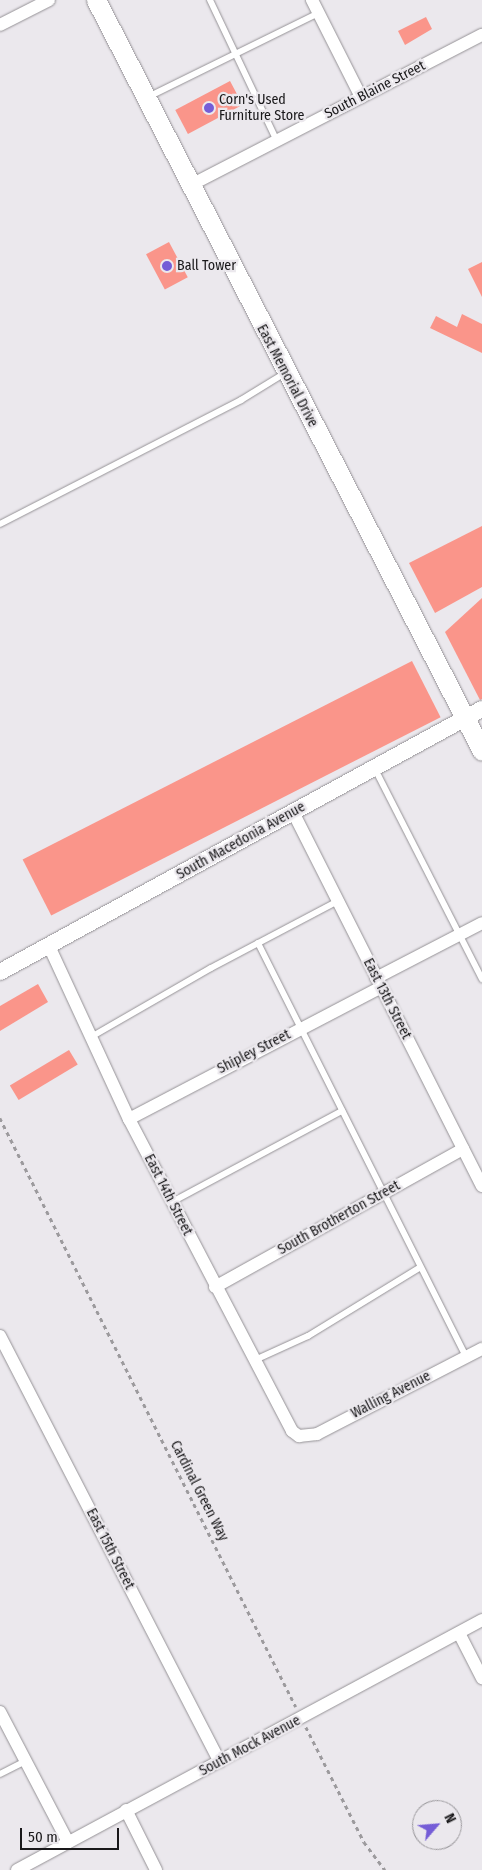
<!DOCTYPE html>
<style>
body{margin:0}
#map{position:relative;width:482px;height:1870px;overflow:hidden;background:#ebe8ed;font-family:"Fira Sans Condensed",sans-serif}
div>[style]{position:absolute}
.building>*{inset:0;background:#fa958a;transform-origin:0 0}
.path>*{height:2.5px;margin-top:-1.25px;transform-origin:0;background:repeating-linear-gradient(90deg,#9c9a9d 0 4px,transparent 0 8px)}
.roads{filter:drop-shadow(0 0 1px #959296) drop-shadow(0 0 1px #959296)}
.service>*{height:6px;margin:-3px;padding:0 3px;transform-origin:3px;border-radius:3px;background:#fff}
.minor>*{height:12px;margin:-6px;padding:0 6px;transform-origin:6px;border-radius:6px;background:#fff}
.tertiary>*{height:16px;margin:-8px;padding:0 8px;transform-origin:8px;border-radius:8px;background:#fff}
.secondary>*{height:19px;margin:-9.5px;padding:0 9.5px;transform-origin:9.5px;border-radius:9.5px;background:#fff}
.dots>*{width:14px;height:14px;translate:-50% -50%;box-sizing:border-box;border:2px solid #ebe8ed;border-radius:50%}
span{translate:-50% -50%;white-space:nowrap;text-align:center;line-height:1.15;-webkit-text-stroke:4.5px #ebe8ed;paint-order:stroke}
.street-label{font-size:14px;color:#19181a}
.poi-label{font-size:14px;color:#19181a}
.left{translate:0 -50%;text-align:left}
.north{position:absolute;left:412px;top:1800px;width:50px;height:50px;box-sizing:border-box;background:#ebe8ed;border:1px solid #979599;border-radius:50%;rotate:63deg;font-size:14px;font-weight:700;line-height:20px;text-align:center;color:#19181a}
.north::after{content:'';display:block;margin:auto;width:18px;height:22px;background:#755dd7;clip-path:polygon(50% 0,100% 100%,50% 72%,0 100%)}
.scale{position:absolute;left:20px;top:1828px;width:99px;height:22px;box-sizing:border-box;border:2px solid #19181a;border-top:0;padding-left:6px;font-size:15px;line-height:18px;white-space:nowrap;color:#19181a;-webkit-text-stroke:4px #ebe8ed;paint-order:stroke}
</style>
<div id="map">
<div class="building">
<i style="clip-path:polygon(426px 17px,432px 29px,405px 45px,398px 31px)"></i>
<i style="left:230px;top:81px;width:27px;height:62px;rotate:62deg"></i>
<i style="left:169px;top:242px;width:40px;height:26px;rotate:62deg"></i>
<i style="clip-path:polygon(482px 262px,482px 297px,468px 269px)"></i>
<i style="clip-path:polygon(462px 314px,482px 324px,482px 353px,430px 328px,436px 316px,457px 327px)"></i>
<i style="clip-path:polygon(482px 526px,482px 587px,435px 613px,409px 563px)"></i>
<i style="clip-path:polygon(482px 598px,482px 699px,480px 700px,445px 632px)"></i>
<i style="left:412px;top:661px;width:63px;height:437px;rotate:63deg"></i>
<i style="clip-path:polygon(38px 984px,48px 1002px,0 1031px,0 1006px)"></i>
<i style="left:69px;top:1050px;width:17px;height:69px;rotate:59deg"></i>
</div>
<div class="path">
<i style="left:0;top:1118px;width:659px;rotate:63.32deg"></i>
<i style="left:306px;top:1727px;width:129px;rotate:63.2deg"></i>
<i style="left:364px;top:1842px;width:35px;rotate:53deg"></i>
</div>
<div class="roads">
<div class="service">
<i style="left:210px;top:0;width:156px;rotate:64.6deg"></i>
<i style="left:148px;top:97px;width:191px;rotate:-26.2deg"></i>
<i style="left:0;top:524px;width:271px;rotate:-27.2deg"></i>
<i style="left:241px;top:400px;width:52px;rotate:-31.5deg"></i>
<i style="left:375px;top:769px;width:236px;rotate:63deg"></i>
<i style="left:258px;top:943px;width:463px;rotate:63.3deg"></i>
<i style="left:91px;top:1037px;width:138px;rotate:-29.9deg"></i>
<i style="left:211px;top:968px;width:144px;rotate:-27.8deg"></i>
<i style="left:172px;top:1202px;width:193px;rotate:-28.2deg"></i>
<i style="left:255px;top:1360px;width:58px;rotate:-24.4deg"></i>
<i style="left:308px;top:1336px;width:130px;rotate:-31.5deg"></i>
<i style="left:0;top:1774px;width:29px;rotate:-27deg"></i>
</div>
<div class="minor">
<i style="left:312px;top:0;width:109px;rotate:63.2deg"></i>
<i style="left:0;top:25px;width:55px;rotate:-27deg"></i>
<i style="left:189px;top:186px;width:330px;rotate:-27.3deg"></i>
<i style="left:293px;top:812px;width:419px;rotate:63.2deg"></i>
<i style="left:49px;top:946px;width:191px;rotate:65.2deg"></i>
<i style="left:129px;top:1119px;width:352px;rotate:62.4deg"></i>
<i style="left:292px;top:1431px;width:9px;rotate:36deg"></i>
<i style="left:299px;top:1436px;width:18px;rotate:-6deg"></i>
<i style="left:317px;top:1434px;width:186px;rotate:-27.3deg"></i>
<i style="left:376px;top:978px;width:119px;rotate:-27.4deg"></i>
<i style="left:129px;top:1119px;width:284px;rotate:-27.6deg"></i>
<i style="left:215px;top:1287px;width:284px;rotate:-29.1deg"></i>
<i style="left:0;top:1336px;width:479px;rotate:62.7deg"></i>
<i style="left:459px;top:1633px;width:51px;rotate:62.9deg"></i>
<i style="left:0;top:1712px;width:147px;rotate:62.4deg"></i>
<i style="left:126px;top:1810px;width:67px;rotate:63.4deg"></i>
<i style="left:17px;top:1870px;width:528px;rotate:-28.26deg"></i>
</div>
<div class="tertiary">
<i style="left:0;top:972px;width:549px;rotate:-28.62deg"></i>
</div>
<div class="secondary">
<i style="left:96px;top:0;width:844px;rotate:62.8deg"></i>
</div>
</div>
<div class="dots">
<i style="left:209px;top:108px;background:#755dd7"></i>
<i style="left:167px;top:266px;background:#755dd7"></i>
</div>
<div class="street-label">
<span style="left:375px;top:90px;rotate:-27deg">South Blaine Street</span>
<span style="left:287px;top:376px;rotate:62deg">East Memorial Drive</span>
<span style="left:241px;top:841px;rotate:-29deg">South Macedonia Avenue</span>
<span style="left:387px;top:999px;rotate:63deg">East 13th Street</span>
<span style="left:254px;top:1052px;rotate:-27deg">Shipley Street</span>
<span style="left:168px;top:1195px;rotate:63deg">East 14th Street</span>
<span style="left:339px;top:1218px;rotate:-29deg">South Brotherton Street</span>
<span style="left:391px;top:1395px;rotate:-27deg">Walling Avenue</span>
<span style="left:199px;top:1491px;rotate:63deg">Cardinal Green Way</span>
<span style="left:110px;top:1549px;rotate:63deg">East 15th Street</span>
<span style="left:250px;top:1746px;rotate:-28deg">South Mock Avenue</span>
</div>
<div class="poi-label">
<span class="left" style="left:219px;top:108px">Corn's Used<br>Furniture Store</span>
<span class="left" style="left:177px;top:266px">Ball Tower</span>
</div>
<div class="north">N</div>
<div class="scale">50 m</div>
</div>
